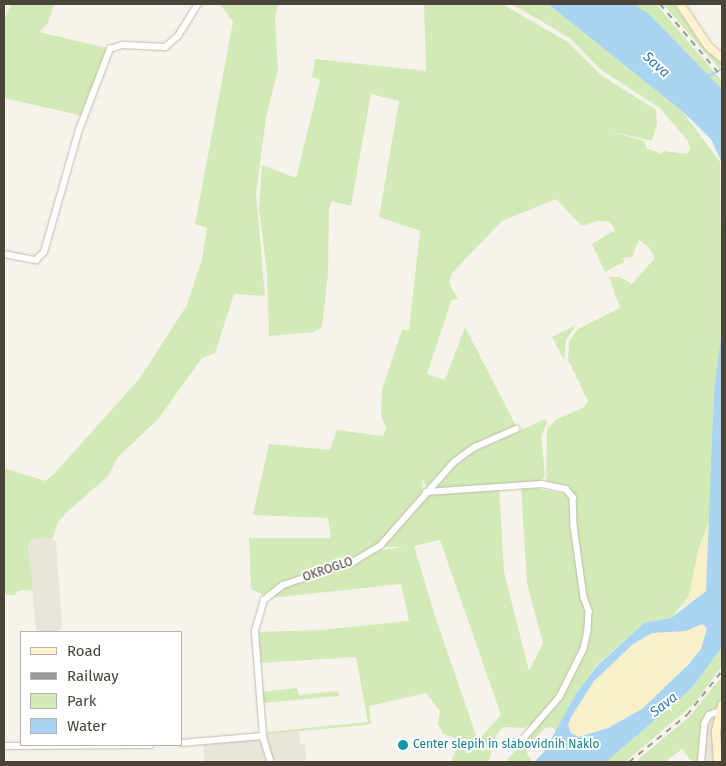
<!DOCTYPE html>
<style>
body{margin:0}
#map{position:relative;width:726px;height:766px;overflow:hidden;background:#f6f3ec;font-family:"Fira Sans",sans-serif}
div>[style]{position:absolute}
.residential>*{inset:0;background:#eae5da}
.green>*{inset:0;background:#d2eab5}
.sand>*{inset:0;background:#f9efc9}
.water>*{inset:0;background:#a9d4f2}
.stream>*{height:2px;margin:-1px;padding:0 1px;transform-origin:1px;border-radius:1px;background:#a9d4f2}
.roads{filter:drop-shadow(0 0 1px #c2bbae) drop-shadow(0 0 1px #c2bbae)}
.street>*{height:5.5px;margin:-2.75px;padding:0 2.75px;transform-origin:2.75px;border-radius:2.75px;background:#fff}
.secondary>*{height:8px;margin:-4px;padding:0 4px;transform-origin:4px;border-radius:4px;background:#fff3cd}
.rail>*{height:2px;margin-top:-1px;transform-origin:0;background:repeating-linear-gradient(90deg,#9a9a9a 0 6px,transparent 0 12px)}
.dots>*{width:14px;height:14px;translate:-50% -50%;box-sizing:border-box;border:2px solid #fff;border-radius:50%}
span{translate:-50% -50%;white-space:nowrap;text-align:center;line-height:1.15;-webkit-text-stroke:4px #fff;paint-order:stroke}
.street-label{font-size:12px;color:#4b4439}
.culture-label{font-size:12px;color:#0d838f}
.left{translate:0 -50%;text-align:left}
.water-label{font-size:14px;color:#2e7ab2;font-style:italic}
.frame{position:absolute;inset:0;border:5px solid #4b4439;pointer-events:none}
.legend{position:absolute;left:20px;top:631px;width:162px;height:115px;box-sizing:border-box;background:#fff;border:1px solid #b7b4b0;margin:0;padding:6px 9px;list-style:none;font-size:15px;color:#4b4439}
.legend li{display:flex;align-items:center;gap:10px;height:25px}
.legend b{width:25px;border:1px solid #b7b4b0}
</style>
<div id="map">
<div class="residential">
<i style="clip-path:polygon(52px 538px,56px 542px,62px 627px,59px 631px,36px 631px,28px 544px,32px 539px)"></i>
<i style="clip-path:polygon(722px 697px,722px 762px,698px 762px,700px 730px,707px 713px,717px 707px)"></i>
<i style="clip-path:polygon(299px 731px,300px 743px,305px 745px,306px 762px,204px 762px,203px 739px)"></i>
</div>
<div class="green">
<i style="clip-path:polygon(11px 4px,54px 4px,48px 23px,39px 32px,107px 48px,83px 116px,4px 98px,4px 20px)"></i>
<i style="clip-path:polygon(220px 4px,278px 4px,275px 19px,278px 70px,266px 118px,256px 193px,265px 296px,234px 294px,215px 353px,202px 358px,158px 419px,118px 457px,108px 476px,67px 512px,58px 522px,53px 538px,32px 539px,28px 544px,33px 590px,18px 591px,14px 596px,4px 593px,4px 468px,45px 481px,54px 474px,140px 378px,187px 305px,202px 259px,207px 228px,195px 224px,233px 22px)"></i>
<i style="clip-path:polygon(evenodd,424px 4px,502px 4px,549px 31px,569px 43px,602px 76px,656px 110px,657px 124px,652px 141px,609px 131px,644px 141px,644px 144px,646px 142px,646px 148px,662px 154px,663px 151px,687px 154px,690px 149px,688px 141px,660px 108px,600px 69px,570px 38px,512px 4px,548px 4px,682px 111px,720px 162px,722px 327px,714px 392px,712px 497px,711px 518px,699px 548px,689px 596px,671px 618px,644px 623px,597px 665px,577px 692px,557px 732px,551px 727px,545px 728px,528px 746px,526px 751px,532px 762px,505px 762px,544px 719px,523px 728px,503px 727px,495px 737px,489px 762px,451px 762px,460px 740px,443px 734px,438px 724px,440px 711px,426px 693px,369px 706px,371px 723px,366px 725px,268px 734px,267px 732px,368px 722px,356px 657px,259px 663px,257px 632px,321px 630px,409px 621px,401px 584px,270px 598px,285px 587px,342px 570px,381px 550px,405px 547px,382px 547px,426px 496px,431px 495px,499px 487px,504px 572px,529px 671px,543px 643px,527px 583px,521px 486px,574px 495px,546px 482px,547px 429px,556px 420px,584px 407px,588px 401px,568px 360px,569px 341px,578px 329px,620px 308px,609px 277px,620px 277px,632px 284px,655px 258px,648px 246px,639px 240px,632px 257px,623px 258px,624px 262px,605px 272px,592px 244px,615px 230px,610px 222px,597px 221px,582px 226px,556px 199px,502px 221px,452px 273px,449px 282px,458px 300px,452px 299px,427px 374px,445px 380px,465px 327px,516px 426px,460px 455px,429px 485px,426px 486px,423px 480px,422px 493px,376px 546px,345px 562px,281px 583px,263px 595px,251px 589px,249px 538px,331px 538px,328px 518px,253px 515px,269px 444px,330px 450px,337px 430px,383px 436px,386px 428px,381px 415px,382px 390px,402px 330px,409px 330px,420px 231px,379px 217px,399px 101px,371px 94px,351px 206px,332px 201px,329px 208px,328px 274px,322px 327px,314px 332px,269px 336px,267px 273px,259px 209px,262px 165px,296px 178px,320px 80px,312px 77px,315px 59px,426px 71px,424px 4px,440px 540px,501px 715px,480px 738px,477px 738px,435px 616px,414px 546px,440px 540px)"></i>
<i style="clip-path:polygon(634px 4px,656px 4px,722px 81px,722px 89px,650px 15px)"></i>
<i style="clip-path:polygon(663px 4px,674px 4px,704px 48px,722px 62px,722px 72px)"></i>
<i style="clip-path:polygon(576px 325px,566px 340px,564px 360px,552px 337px)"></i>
<i style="clip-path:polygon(545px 419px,547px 423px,541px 436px,545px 475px,540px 482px,435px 492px,433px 487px,446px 472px,467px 455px)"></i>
<i style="clip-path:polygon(722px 647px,722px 666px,695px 703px,625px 762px,606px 762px,692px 688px)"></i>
<i style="clip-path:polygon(722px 676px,722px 697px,717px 707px,707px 713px,700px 730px,698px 762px,692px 762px,682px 749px,665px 762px,635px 762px,689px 717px)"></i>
<i style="clip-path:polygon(297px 688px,299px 695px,338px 691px,339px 696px,263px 703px,261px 692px)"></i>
</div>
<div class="sand">
<i style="clip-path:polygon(711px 518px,706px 591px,681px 608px,689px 596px,699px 548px)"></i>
<i style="clip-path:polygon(702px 624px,707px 628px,702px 649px,690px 663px,642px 709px,608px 728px,579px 737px,571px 733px,568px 725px,571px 717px,594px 681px,633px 644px,652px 633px,685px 631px)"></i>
</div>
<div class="water">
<i style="clip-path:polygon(548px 4px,634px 4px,650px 15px,722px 89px,722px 163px,711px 139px,682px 111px)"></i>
<i style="clip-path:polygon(evenodd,722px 327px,722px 647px,692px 688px,606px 762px,534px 762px,544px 752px,577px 692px,597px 666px,644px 623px,671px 618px,706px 591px,714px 392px,722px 327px,702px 624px,707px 628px,701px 649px,690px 663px,642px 709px,608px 728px,579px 737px,571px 733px,568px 725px,571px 717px,594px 681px,633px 644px,652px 633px,686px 631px,702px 624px)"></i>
</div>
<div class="stream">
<i style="left:708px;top:76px;width:16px;rotate:-27deg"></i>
</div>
<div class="roads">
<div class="street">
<i style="left:4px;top:254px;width:33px;rotate:11deg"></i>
<i style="left:36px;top:260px;width:11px;rotate:-45deg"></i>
<i style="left:44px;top:252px;width:127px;rotate:-74deg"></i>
<i style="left:79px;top:130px;width:87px;rotate:-69.1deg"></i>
<i style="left:110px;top:49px;width:13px;rotate:-18deg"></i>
<i style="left:122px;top:45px;width:43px;rotate:2.7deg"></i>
<i style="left:165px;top:47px;width:17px;rotate:-40deg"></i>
<i style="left:178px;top:36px;width:38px;rotate:-58deg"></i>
<i style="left:426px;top:492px;width:116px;rotate:-3.9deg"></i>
<i style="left:542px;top:484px;width:25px;rotate:12deg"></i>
<i style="left:566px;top:489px;width:11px;rotate:49deg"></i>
<i style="left:573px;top:497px;width:29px;rotate:88deg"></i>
<i style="left:574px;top:526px;width:72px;rotate:82deg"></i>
<i style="left:584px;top:597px;width:15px;rotate:70deg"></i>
<i style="left:589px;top:611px;width:20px;rotate:93deg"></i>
<i style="left:588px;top:631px;width:18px;rotate:103deg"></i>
<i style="left:584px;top:649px;width:54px;rotate:116.6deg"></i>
<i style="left:560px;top:697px;width:58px;rotate:130.8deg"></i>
<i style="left:263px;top:736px;width:27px;rotate:73deg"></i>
<i style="left:181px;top:743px;width:82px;rotate:-4.9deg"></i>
<i style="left:263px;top:736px;width:105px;rotate:-94.4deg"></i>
<i style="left:255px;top:631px;width:32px;rotate:-74deg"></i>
<i style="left:264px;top:600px;width:24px;rotate:-38deg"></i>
<i style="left:283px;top:585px;width:74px;rotate:-18.2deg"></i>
<i style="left:353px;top:562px;width:31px;rotate:-31deg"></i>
<i style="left:380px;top:546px;width:112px;rotate:-48.6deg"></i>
<i style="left:454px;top:462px;width:26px;rotate:-36deg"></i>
<i style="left:475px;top:447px;width:45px;rotate:-23.7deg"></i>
<i style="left:4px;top:746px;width:146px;rotate:-0.4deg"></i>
<i style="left:701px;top:762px;width:38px;rotate:-85deg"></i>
<i style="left:704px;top:724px;width:10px;rotate:-61deg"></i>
<i style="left:709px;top:715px;width:12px;rotate:-20deg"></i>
</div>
<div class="secondary">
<i style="left:680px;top:4px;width:50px;rotate:56.3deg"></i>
<i style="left:708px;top:46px;width:18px;rotate:41deg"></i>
<i style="left:718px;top:762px;width:31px;rotate:-94deg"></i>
<i style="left:716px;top:731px;width:27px;rotate:-77deg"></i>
</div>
</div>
<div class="rail">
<i style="left:660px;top:4px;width:96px;rotate:49.7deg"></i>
<i style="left:629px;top:762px;width:75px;rotate:-39deg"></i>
<i style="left:687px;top:715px;width:56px;rotate:-51.5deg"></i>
</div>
<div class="dots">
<i style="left:403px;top:745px;background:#0f9aa8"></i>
</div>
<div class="street-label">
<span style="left:328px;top:570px;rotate:-19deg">OKROGLO</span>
</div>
<div class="culture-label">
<span class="left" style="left:413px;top:745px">Center slepih in slabovidnih Naklo</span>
</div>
<div class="water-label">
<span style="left:656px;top:65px;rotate:42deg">Sava</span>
<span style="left:664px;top:705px;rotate:-38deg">Sava</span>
</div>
<div class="frame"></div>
<ul class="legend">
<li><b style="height:6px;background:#fff3cd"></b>Road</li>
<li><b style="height:6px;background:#9a9a9a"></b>Railway</li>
<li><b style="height:14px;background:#d2eab5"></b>Park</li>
<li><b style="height:14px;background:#a9d4f2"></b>Water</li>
</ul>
</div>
